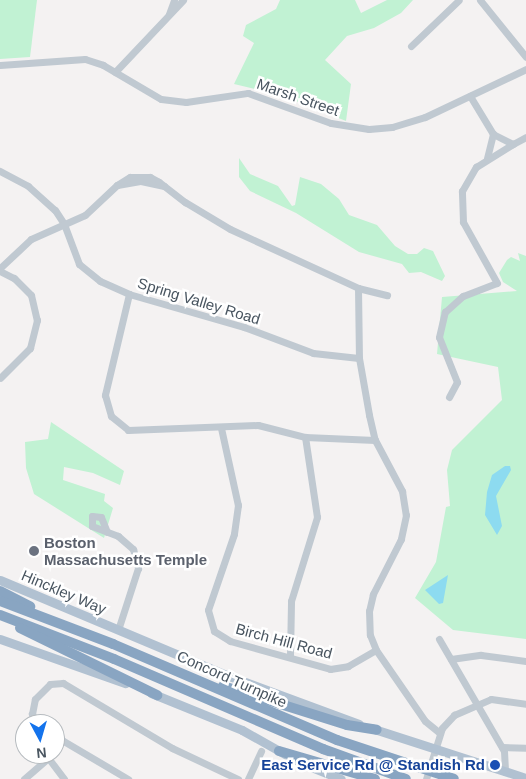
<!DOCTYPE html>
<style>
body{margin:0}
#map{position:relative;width:526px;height:779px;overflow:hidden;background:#f4f2f2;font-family:Arial,sans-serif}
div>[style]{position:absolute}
.green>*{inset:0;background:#c1f2d3}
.water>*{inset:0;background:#8ddbf0}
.minor>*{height:7px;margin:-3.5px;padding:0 3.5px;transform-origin:3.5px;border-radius:3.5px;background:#c0c9d1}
.major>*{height:9px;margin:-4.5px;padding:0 4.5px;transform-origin:4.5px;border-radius:4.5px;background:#b1c1d1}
.highway>*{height:10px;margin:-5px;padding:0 5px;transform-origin:5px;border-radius:5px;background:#89a5c2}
.dots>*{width:14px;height:14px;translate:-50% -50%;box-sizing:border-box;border:2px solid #fff;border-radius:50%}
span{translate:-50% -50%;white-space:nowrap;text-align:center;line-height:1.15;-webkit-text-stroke:5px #fff;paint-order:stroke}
.street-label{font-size:15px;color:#495560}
.worship-label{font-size:15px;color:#5b616d;font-weight:700}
.left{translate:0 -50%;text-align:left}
.transit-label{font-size:15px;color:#164399;font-weight:700}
.right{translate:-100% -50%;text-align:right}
.north{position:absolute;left:15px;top:714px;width:50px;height:50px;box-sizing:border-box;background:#fff;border:1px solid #b6bbbf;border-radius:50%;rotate:174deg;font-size:14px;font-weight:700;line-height:20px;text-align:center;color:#495560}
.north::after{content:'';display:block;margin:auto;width:18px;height:22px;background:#1473ec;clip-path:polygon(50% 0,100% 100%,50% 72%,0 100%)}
</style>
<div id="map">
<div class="green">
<i style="clip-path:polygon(0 0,37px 0,30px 57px,0 59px)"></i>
<i style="clip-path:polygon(280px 0,355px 0,361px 13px,387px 0,413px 0,401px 13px,374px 28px,347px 36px,325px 60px,351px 84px,346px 121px,281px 95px,234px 84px,254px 43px,243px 36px,246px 25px,276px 9px)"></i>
<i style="clip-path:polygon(239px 158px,250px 174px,278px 186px,292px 206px,295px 205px,300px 177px,321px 184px,339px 199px,349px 215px,377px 225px,395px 246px,408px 254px,417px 254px,424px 248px,433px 251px,445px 276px,442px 281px,421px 272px,409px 273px,402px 264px,359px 252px,296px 213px,250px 191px,239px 177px)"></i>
<i style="clip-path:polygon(518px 253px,526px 256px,526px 639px,453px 630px,415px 598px,436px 562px,446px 507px,450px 506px,447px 470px,452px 450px,502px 400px,498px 367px,437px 354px,442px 297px,517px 291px,503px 282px,499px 273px,507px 260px,511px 257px,520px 261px)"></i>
<i style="clip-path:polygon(51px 422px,124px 471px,120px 485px,93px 473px,64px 467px,63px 480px,105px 494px,104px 501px,113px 508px,104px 538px,34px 494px,26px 468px,25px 442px,48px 439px)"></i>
</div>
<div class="water">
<i style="clip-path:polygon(505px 466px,510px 466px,511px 470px,496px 496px,502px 526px,497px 535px,485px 515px,487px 492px,492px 475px)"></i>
<i style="clip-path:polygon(448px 575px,443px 603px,439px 604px,425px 590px)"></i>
</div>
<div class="minor">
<i style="left:480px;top:0;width:73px;rotate:51.1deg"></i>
<i style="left:169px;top:14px;width:15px;rotate:-70deg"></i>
<i style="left:411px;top:46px;width:66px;rotate:-43.8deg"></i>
<i style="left:0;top:65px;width:85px;rotate:-4deg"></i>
<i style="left:85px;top:59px;width:19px;rotate:18deg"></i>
<i style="left:103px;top:65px;width:67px;rotate:30.4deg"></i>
<i style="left:161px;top:99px;width:25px;rotate:7deg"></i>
<i style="left:186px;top:102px;width:63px;rotate:-8.3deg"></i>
<i style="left:248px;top:93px;width:88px;rotate:19.9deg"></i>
<i style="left:331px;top:123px;width:38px;rotate:9deg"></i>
<i style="left:369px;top:129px;width:23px;rotate:-5deg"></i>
<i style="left:392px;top:127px;width:34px;rotate:-17deg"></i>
<i style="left:425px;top:117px;width:112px;rotate:-25.4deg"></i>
<i style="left:115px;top:72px;width:99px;rotate:-46.6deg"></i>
<i style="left:470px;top:96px;width:44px;rotate:58.8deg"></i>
<i style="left:493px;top:134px;width:22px;rotate:27deg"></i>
<i style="left:513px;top:144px;width:15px;rotate:-28deg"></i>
<i style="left:487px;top:158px;width:25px;rotate:-76deg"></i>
<i style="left:0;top:171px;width:32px;rotate:28deg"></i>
<i style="left:28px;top:186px;width:36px;rotate:42deg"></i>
<i style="left:55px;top:210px;width:17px;rotate:57deg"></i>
<i style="left:64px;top:224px;width:43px;rotate:69.4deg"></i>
<i style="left:79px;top:264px;width:27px;rotate:39deg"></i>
<i style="left:100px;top:281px;width:32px;rotate:24deg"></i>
<i style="left:129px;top:294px;width:120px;rotate:16deg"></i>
<i style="left:244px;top:327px;width:74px;rotate:20.6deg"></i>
<i style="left:313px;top:353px;width:46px;rotate:6.2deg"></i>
<i style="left:164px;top:186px;width:25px;rotate:-168deg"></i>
<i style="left:140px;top:181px;width:23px;rotate:170deg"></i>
<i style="left:117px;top:185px;width:15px;rotate:-32deg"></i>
<i style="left:130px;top:177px;width:20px"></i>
<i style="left:150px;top:177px;width:10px;rotate:29deg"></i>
<i style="left:159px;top:182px;width:33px;rotate:38deg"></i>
<i style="left:185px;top:202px;width:52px;rotate:31deg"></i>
<i style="left:230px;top:229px;width:141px;rotate:24.7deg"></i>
<i style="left:358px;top:288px;width:30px;rotate:14deg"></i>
<i style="left:0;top:268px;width:42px;rotate:-43.1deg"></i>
<i style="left:31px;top:239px;width:59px;rotate:-24deg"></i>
<i style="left:85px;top:215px;width:44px;rotate:-43.2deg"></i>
<i style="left:0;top:271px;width:16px;rotate:27deg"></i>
<i style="left:14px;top:278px;width:24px;rotate:45deg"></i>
<i style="left:31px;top:295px;width:26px;rotate:77deg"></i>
<i style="left:37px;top:320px;width:29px;rotate:104deg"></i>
<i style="left:30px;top:348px;width:42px;rotate:135deg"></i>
<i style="left:358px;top:288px;width:70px;rotate:89.2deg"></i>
<i style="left:359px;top:358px;width:58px;rotate:80deg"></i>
<i style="left:369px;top:415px;width:26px;rotate:77deg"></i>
<i style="left:375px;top:440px;width:58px;rotate:62.1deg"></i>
<i style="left:402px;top:491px;width:24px;rotate:81deg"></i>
<i style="left:406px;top:515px;width:25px;rotate:102deg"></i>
<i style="left:401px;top:539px;width:62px;rotate:117deg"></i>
<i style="left:373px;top:594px;width:17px;rotate:103deg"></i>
<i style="left:369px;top:611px;width:24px;rotate:88deg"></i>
<i style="left:370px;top:635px;width:16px;rotate:68deg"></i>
<i style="left:376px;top:650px;width:86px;rotate:55.4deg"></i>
<i style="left:425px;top:721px;width:19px;rotate:39deg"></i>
<i style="left:129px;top:294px;width:104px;rotate:103.4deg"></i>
<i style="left:105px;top:395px;width:22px;rotate:74deg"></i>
<i style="left:111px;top:416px;width:22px;rotate:39deg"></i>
<i style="left:128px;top:430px;width:130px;rotate:-2.2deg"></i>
<i style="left:258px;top:425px;width:49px;rotate:14.3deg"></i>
<i style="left:305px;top:437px;width:70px;rotate:2.5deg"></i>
<i style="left:449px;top:397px;width:17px;rotate:-62deg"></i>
<i style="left:457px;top:382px;width:48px;rotate:-111.8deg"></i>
<i style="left:439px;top:337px;width:26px;rotate:-77deg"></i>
<i style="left:445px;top:312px;width:24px;rotate:-42deg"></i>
<i style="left:463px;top:296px;width:36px;rotate:-21deg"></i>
<i style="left:497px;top:283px;width:70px;rotate:-119.1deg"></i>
<i style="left:463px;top:222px;width:31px;rotate:-92deg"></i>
<i style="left:462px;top:191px;width:28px;rotate:-60deg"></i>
<i style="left:476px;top:167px;width:44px;rotate:-31.9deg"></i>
<i style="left:221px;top:428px;width:79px;rotate:77.6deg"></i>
<i style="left:238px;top:505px;width:29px;rotate:98deg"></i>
<i style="left:234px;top:534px;width:80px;rotate:108.9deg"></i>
<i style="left:208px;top:610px;width:22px;rotate:74deg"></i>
<i style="left:214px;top:631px;width:19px;rotate:32deg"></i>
<i style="left:230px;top:641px;width:104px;rotate:15.6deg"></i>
<i style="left:330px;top:669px;width:18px;rotate:-9deg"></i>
<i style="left:348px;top:666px;width:32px;rotate:-30deg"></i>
<i style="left:107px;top:532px;width:16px;rotate:-112deg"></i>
<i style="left:101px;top:517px;width:9px;rotate:-174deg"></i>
<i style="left:92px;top:516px;width:10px;rotate:90deg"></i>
<i style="left:92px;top:526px;width:28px;rotate:21deg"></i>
<i style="left:118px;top:536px;width:20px;rotate:41deg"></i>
<i style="left:133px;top:549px;width:20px;rotate:75deg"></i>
<i style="left:138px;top:568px;width:65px;rotate:107.9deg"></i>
<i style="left:439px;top:639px;width:129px;rotate:59.9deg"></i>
<i style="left:504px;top:751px;width:21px;rotate:87deg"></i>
<i style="left:290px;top:655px;width:54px;rotate:-88.9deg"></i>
<i style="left:291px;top:601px;width:88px;rotate:-72.8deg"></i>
<i style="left:317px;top:517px;width:81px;rotate:-98.5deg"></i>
<i style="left:451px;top:659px;width:30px;rotate:-8deg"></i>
<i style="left:481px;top:655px;width:45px;rotate:7.6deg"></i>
<i style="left:38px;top:724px;width:12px;rotate:-121deg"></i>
<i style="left:32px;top:714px;width:15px;rotate:-79deg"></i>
<i style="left:35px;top:699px;width:21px;rotate:-45deg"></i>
<i style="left:50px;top:684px;width:13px;rotate:-4deg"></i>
<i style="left:63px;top:683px;width:127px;rotate:30.8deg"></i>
<i style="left:172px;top:748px;width:73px;rotate:25.2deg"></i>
<i style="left:55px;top:736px;width:85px;rotate:30.5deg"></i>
<i style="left:502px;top:747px;width:24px;rotate:2deg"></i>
<i style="left:55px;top:751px;width:13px;rotate:-58deg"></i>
<i style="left:49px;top:759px;width:25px;rotate:53deg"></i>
<i style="left:24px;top:779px;width:38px;rotate:-41deg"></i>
<i style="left:248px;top:779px;width:31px;rotate:-65deg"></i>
<i style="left:426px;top:779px;width:53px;rotate:-72.6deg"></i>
<i style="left:442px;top:728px;width:18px;rotate:-47deg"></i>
<i style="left:454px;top:715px;width:40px;rotate:-23.4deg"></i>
<i style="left:491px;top:699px;width:35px;rotate:8deg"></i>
</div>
<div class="major">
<i style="left:0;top:580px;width:240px;rotate:22.8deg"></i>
<i style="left:221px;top:673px;width:147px;rotate:20.3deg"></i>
<i style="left:0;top:639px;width:133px;rotate:19.4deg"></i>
<i style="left:151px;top:693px;width:98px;rotate:22.1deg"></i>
<i style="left:242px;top:730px;width:65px;rotate:29.3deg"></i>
<i style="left:299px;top:762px;width:45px;rotate:22deg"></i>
<i style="left:371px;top:728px;width:163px;rotate:17.9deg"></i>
</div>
<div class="highway">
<i style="left:0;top:591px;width:34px;rotate:27deg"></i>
<i style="left:0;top:601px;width:121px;rotate:20.8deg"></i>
<i style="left:113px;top:644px;width:244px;rotate:23.2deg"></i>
<i style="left:337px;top:740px;width:123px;rotate:18.4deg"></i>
<i style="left:0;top:615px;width:122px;rotate:21.1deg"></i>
<i style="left:114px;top:659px;width:228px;rotate:23.3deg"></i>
<i style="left:323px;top:749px;width:88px;rotate:19.9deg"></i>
<i style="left:20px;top:628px;width:153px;rotate:26.1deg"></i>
<i style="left:223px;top:686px;width:130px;rotate:17.5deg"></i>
<i style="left:347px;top:725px;width:30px;rotate:9deg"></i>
<i style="left:279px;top:751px;width:100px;rotate:16.3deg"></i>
</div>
<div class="dots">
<i style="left:34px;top:551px;background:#6b7280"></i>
<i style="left:495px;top:765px;background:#1a4fb4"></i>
</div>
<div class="street-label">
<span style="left:298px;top:97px;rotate:19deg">Marsh Street</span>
<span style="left:199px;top:301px;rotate:17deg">Spring Valley Road</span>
<span style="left:64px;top:592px;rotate:23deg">Hinckley Way</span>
<span style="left:284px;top:641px;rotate:15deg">Birch Hill Road</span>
<span style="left:232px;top:679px;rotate:24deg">Concord Turnpike</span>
</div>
<div class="worship-label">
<span class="left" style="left:44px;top:551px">Boston<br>Massachusetts Temple</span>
</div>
<div class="transit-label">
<span class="right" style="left:485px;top:765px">East Service Rd @ Standish Rd</span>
</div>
<div class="north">N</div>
</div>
